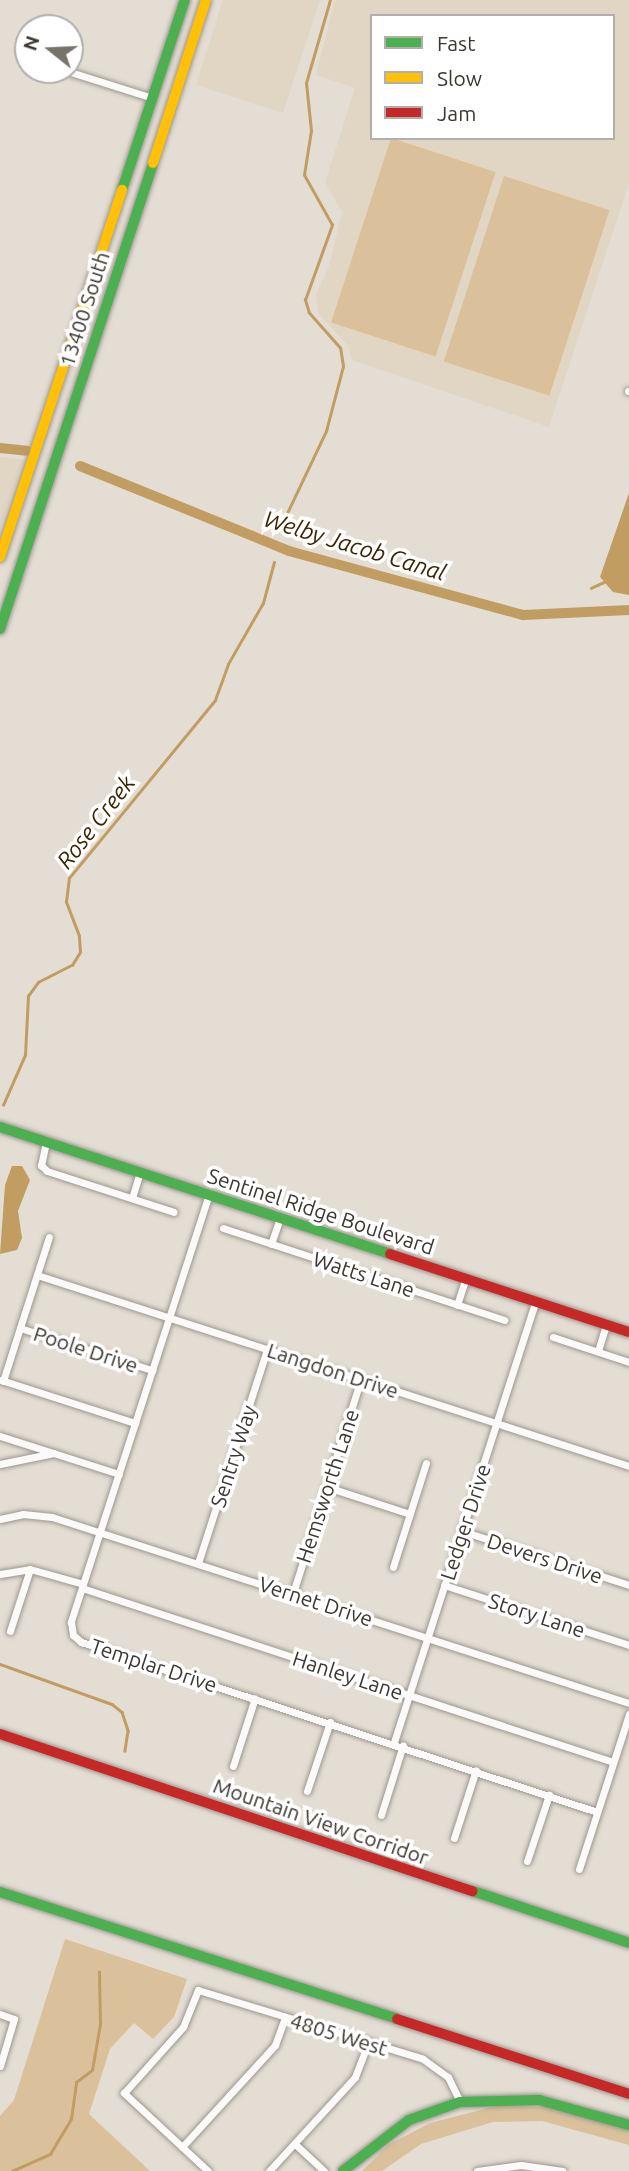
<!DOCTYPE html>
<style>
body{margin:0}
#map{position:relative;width:629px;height:2171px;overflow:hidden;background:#e4ddd3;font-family:Ubuntu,sans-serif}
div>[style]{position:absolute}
.built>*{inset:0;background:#e1d5c3}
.green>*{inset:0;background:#dbc19b;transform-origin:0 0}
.water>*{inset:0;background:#c29d62}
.stream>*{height:2.5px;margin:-1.25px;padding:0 1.25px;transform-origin:1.25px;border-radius:1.25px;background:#c29d62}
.canal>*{height:10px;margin:-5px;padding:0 5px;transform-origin:5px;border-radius:5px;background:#c29d62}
.roads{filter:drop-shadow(0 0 2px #9c978f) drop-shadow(0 0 2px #9c978f)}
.street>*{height:7px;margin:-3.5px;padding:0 3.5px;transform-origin:3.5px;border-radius:3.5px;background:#fbfaf8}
.fast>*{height:10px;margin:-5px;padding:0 5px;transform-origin:5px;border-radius:5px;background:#4caf50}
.slow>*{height:10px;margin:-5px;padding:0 5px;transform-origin:5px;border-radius:5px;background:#ffc107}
.jam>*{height:10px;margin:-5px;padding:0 5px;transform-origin:5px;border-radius:5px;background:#c62828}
span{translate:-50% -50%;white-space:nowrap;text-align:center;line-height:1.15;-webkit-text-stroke:7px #fff;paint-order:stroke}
.street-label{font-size:21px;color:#3c3831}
.water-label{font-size:23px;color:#3a2603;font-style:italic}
.legend{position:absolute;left:370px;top:14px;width:245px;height:126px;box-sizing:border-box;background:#fff;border:2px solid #b1afad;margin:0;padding:9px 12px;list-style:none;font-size:21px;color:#3c3831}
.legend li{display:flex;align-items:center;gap:14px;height:35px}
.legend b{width:35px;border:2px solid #b1afad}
.north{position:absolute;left:14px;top:14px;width:70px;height:70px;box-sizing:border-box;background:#fff;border:2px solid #b1afad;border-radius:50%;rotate:288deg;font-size:19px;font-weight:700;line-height:28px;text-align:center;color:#3c3831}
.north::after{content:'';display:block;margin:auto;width:24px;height:32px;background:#77726a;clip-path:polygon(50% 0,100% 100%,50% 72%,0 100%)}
</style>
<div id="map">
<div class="built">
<i style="clip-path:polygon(223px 0,320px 0,283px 113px,196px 85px)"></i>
<i style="clip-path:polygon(evenodd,335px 0,629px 0,629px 183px,549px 427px,352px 360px,349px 347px,318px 313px,316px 294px,329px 266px,342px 212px,325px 183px,355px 88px,316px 75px,335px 0,372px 16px,613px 16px,613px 138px,372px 138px,372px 16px)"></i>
<i style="clip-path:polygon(0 457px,24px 460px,0 530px)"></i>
</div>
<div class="green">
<i style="left:391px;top:138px;width:110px;height:194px;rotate:18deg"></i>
<i style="left:504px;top:176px;width:111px;height:195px;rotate:18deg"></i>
<i style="clip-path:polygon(65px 1939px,187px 1979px,174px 2017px,153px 2039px,134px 2023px,110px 2049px,89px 2114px,150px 2171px,0 2171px,0 2116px,14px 2100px)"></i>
<i style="clip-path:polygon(496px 2106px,547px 2107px,629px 2130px,629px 2145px,542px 2121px,493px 2122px,421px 2144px,382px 2171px,362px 2171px,388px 2145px,430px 2123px)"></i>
</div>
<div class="water">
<i style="clip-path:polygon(629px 493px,629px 595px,613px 592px,600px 577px)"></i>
<i style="clip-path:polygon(12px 1166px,22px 1166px,30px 1180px,18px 1211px,22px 1238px,17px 1250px,0 1254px,5px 1185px)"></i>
</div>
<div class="stream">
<i style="left:279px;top:530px;width:110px;rotate:-64.6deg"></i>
<i style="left:326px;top:431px;width:67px;rotate:-75.3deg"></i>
<i style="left:343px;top:366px;width:18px;rotate:-99deg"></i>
<i style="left:340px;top:348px;width:47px;rotate:-131.5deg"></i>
<i style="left:309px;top:313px;width:14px;rotate:-107deg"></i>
<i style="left:305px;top:300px;width:80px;rotate:-70.2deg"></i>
<i style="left:332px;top:225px;width:57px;rotate:-119.2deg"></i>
<i style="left:304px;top:175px;width:45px;rotate:-81deg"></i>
<i style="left:311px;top:131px;width:48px;rotate:-95.9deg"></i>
<i style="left:306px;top:83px;width:86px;rotate:-73.9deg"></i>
<i style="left:591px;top:588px;width:14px;rotate:-25deg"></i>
<i style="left:3px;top:1105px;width:55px;rotate:-66.3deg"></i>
<i style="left:25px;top:1055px;width:59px;rotate:-87.1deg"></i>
<i style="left:28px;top:996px;width:17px;rotate:-54deg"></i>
<i style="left:38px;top:982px;width:38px;rotate:-27deg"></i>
<i style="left:72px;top:965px;width:15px;rotate:-58deg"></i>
<i style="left:80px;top:952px;width:16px;rotate:-94deg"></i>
<i style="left:79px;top:936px;width:36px;rotate:-111deg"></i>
<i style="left:66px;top:902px;width:24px;rotate:-83deg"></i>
<i style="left:69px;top:878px;width:230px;rotate:-50.6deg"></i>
<i style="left:215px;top:700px;width:38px;rotate:-70deg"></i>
<i style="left:228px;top:664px;width:70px;rotate:-60.2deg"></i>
<i style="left:263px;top:603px;width:42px;rotate:-75deg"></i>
<i style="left:0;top:1664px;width:119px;rotate:19.7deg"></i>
<i style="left:112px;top:1704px;width:13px;rotate:39deg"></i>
<i style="left:122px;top:1712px;width:20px;rotate:72deg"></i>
<i style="left:128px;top:1731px;width:20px;rotate:99deg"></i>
<i style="left:12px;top:2171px;width:42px;rotate:-24.1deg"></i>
<i style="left:50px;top:2154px;width:41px;rotate:-59deg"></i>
<i style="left:71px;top:2119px;width:37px;rotate:-82deg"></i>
<i style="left:76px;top:2082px;width:20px;rotate:-37deg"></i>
<i style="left:92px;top:2070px;width:47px;rotate:-80.1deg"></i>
<i style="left:100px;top:2024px;width:52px;rotate:-91.1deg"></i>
</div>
<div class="canal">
<i style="left:0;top:448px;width:27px;rotate:6deg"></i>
<i style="left:80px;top:466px;width:226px;rotate:22.1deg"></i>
<i style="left:289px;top:551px;width:243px;rotate:15.3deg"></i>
<i style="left:523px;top:615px;width:106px;rotate:-2.7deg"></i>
</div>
<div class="roads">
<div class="street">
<i style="left:64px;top:70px;width:93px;rotate:17.5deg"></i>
<i style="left:628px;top:391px;width:1px"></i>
<i style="left:46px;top:1142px;width:24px;rotate:102deg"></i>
<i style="left:41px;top:1165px;width:8px;rotate:45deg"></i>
<i style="left:47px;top:1171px;width:133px;rotate:17.9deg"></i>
<i style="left:209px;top:1194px;width:450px;rotate:107.9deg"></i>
<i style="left:71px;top:1622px;width:13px;rotate:81deg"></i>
<i style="left:73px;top:1635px;width:11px;rotate:41deg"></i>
<i style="left:81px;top:1642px;width:543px;rotate:18.23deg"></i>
<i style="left:132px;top:1198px;width:27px;rotate:-73deg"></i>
<i style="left:223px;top:1228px;width:296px;rotate:18.1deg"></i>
<i style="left:271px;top:1244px;width:28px;rotate:-71deg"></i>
<i style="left:37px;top:1275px;width:622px;rotate:17.88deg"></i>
<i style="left:457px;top:1305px;width:28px;rotate:-72deg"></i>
<i style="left:20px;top:1328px;width:139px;rotate:17.7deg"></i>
<i style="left:553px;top:1337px;width:80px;rotate:18.2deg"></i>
<i style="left:598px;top:1351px;width:28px;rotate:-73deg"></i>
<i style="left:1px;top:1380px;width:141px;rotate:17.8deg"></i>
<i style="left:3px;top:1381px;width:151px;rotate:-72.3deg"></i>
<i style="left:0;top:1436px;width:125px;rotate:17.7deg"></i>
<i style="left:0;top:1464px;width:55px;rotate:-11.5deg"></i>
<i style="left:327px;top:1487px;width:87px;rotate:18deg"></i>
<i style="left:0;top:1519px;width:24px;rotate:-12deg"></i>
<i style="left:23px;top:1514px;width:29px;rotate:6deg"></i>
<i style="left:52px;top:1517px;width:606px;rotate:17.87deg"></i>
<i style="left:462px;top:1531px;width:176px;rotate:17.9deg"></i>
<i style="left:198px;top:1563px;width:225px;rotate:-72.1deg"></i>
<i style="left:393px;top:1567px;width:109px;rotate:-72.4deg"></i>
<i style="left:0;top:1574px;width:30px;rotate:-9deg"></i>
<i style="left:30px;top:1569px;width:55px;rotate:15.8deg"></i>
<i style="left:444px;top:1585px;width:194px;rotate:18deg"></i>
<i style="left:82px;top:1588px;width:559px;rotate:18.14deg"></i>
<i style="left:293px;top:1593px;width:225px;rotate:-72.4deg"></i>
<i style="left:10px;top:1631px;width:65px;rotate:-72.1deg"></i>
<i style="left:394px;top:1742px;width:463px;rotate:-72.2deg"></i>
<i style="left:233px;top:1766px;width:71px;rotate:-72.1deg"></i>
<i style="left:307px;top:1791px;width:73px;rotate:-71.6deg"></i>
<i style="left:381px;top:1815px;width:73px;rotate:-72.6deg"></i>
<i style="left:454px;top:1838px;width:71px;rotate:-72.1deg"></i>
<i style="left:527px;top:1861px;width:70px;rotate:-71.6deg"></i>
<i style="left:579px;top:1869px;width:163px;rotate:-72.1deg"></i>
<i style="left:0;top:2014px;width:15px;rotate:20deg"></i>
<i style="left:14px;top:2019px;width:49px;rotate:106.6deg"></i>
<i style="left:295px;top:2144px;width:40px;rotate:43deg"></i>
<i style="left:182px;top:2147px;width:138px;rotate:-47.6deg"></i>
<i style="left:275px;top:2045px;width:30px;rotate:-70deg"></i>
<i style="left:208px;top:2171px;width:115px;rotate:-137.1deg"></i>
<i style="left:124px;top:2093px;width:89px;rotate:-48.2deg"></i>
<i style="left:183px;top:2027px;width:40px;rotate:-68deg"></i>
<i style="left:198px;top:1990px;width:235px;rotate:17deg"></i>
<i style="left:423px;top:2059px;width:31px;rotate:36deg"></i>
<i style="left:448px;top:2077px;width:28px;rotate:64deg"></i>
<i style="left:269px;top:2171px;width:127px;rotate:-47.5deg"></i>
<i style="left:355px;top:2077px;width:36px;rotate:-69deg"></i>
<i style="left:477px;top:2171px;width:44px;rotate:-7.8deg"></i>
<i style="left:521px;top:2165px;width:42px;rotate:8.1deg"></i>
</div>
<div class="fast">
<i style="left:122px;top:190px;width:200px;rotate:-71.7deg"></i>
<i style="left:0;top:629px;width:490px;rotate:-71.8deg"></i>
<i style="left:0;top:1127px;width:410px;rotate:18deg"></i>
<i style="left:473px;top:1891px;width:164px;rotate:18.4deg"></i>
<i style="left:0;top:1892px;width:417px;rotate:17.7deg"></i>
<i style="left:343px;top:2171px;width:83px;rotate:-37.7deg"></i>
<i style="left:409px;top:2120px;width:54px;rotate:-19.4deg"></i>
<i style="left:460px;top:2102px;width:79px;rotate:-1.5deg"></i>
<i style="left:539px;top:2100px;width:93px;rotate:15.5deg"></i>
</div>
<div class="slow">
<i style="left:153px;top:163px;width:171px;rotate:-72deg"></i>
<i style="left:0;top:557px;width:387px;rotate:-71.6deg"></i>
</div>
<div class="jam">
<i style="left:390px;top:1254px;width:251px;rotate:18.1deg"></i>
<i style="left:0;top:1734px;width:498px;rotate:18.4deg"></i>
<i style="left:397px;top:2019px;width:244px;rotate:17.9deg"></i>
</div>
</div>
<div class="street-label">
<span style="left:84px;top:309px;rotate:-72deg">13400 South</span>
<span style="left:321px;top:1211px;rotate:18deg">Sentinel Ridge Boulevard</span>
<span style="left:364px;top:1274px;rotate:18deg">Watts Lane</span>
<span style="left:86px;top:1349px;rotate:18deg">Poole Drive</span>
<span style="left:333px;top:1370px;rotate:18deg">Langdon Drive</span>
<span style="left:233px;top:1456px;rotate:-72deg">Sentry Way</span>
<span style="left:327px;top:1486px;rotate:-72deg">Hemsworth Lane</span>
<span style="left:465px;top:1522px;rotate:-72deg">Ledger Drive</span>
<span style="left:545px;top:1558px;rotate:18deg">Devers Drive</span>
<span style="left:316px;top:1601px;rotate:18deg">Vernet Drive</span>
<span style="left:537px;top:1615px;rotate:18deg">Story Lane</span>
<span style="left:154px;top:1665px;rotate:18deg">Templar Drive</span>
<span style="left:348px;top:1675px;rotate:18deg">Hanley Lane</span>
<span style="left:321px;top:1821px;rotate:19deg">Mountain View Corridor</span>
<span style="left:339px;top:2034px;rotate:17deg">4805 West</span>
</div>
<div class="water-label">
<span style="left:355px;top:546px;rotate:17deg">Welby Jacob Canal</span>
<span style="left:96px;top:822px;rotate:-52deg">Rose Creek</span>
</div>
<ul class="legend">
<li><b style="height:9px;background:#4caf50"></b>Fast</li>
<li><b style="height:9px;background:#ffc107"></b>Slow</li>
<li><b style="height:9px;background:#c62828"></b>Jam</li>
</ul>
<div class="north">N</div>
</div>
